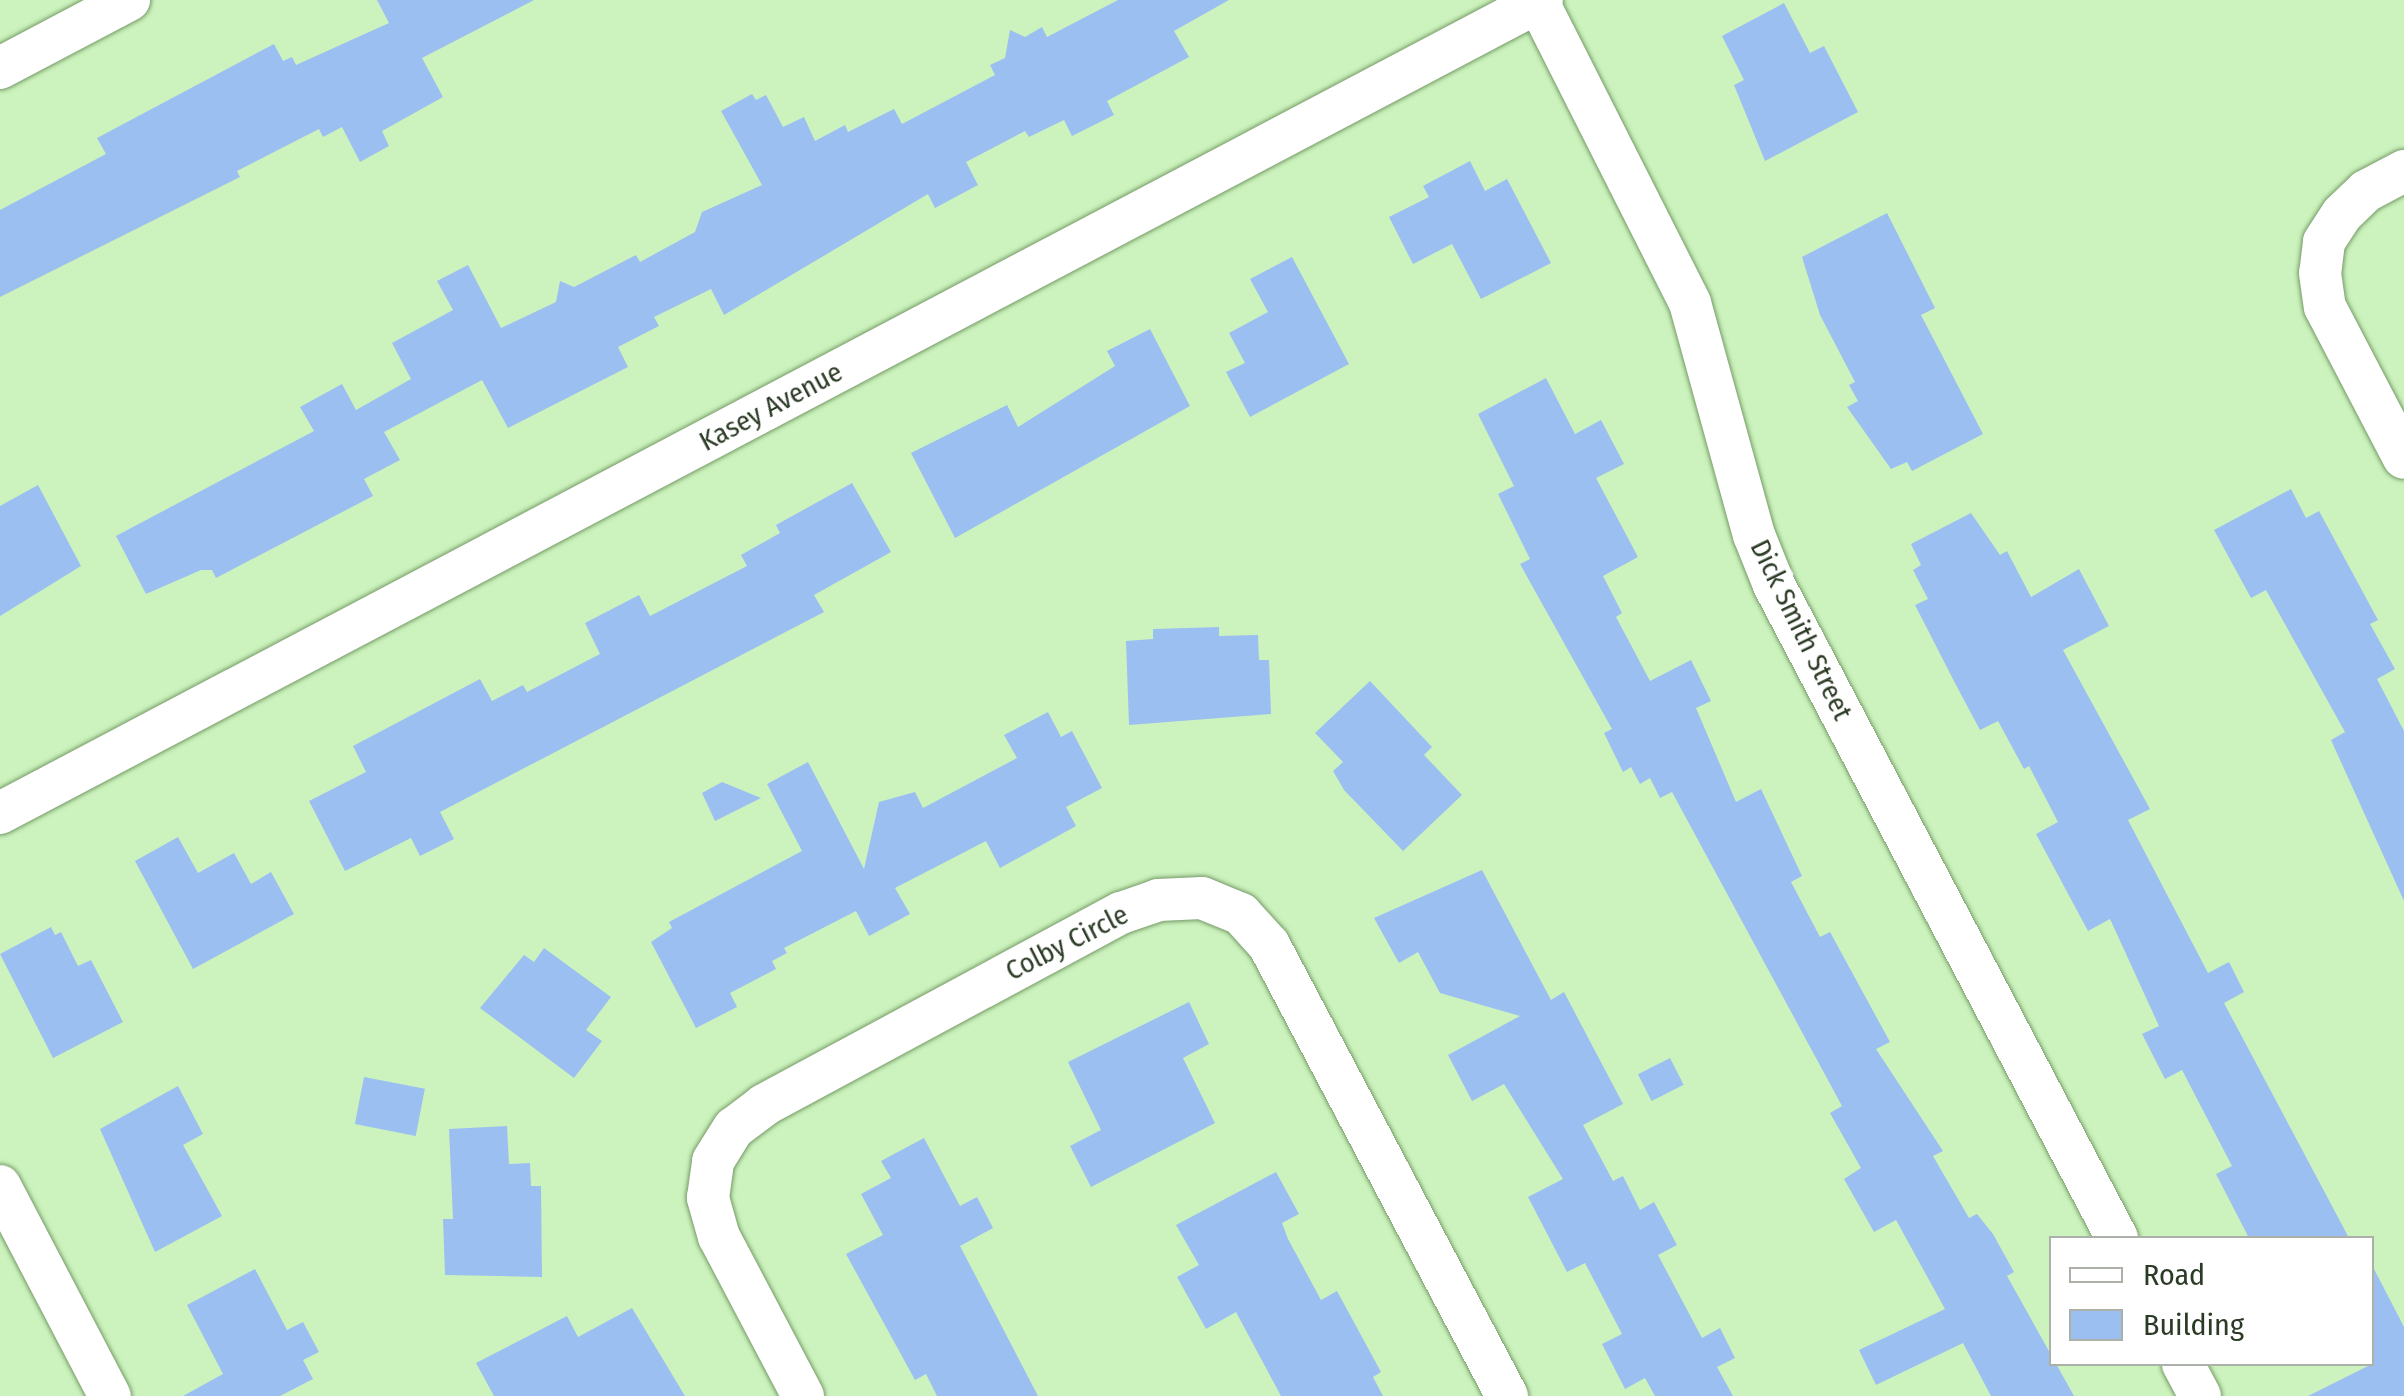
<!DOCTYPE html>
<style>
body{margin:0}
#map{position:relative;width:2404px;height:1396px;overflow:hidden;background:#ccf3bd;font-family:"Fira Sans Condensed",sans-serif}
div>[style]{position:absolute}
.building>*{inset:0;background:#9cbff2;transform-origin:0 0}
.roads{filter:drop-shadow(0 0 2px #769a68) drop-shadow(0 0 2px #769a68)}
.street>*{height:42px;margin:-21px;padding:0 21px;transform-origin:21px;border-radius:21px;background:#fff}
span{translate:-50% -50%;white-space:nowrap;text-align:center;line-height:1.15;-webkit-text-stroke:10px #fff;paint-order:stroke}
.street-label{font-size:28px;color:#2c3b26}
.legend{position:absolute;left:2049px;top:1236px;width:325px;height:130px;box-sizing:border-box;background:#fff;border:2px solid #abb1a8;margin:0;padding:12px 18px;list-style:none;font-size:30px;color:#2c3b26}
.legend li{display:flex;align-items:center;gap:20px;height:50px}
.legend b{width:50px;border:2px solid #abb1a8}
</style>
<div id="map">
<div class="building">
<i style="clip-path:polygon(377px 0,534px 0,422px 58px,443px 97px,382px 131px,389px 146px,360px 162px,342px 127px,323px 137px,319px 129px,237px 171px,240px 177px,0 297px,0 210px,106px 154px,97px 138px,274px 44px,283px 61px,292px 57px,296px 65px,389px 23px)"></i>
<i style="clip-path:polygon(1118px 0,1229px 0,1174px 31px,1189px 57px,1107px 101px,1114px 115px,1072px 136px,1064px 120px,1029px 137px,1025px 131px,966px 162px,978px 185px,935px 208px,928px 194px,724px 315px,711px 289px,654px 317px,659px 326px,618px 347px,628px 367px,508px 428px,482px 380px,384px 432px,400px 460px,364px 479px,373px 496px,216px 578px,212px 570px,201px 570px,146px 594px,116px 536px,314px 431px,300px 407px,342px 384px,356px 410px,411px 379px,392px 343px,453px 310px,437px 281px,468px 265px,501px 328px,556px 302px,560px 281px,574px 287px,636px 255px,640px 262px,695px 232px,702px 212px,762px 185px,721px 111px,752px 94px,756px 100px,766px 95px,783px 127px,804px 117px,815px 141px,845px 125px,848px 132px,894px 109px,902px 124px,995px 75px,990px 65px,1005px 58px,1010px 30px,1025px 37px,1042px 27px,1047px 37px)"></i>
<i style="clip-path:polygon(1784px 3px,1810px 53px,1824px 46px,1858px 112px,1765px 161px,1734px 85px,1744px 80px,1722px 36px)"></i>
<i style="clip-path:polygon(1470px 161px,1485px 191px,1507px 179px,1551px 263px,1481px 299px,1452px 244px,1413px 264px,1389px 217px,1429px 197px,1423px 186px)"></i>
<i style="clip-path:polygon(1887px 213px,1935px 308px,1921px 315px,1983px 434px,1912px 471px,1907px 462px,1891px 469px,1847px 407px,1858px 401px,1849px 385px,1855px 382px,1820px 315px,1802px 257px)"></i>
<i style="clip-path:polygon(1292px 257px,1349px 364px,1250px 417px,1226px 372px,1245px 363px,1229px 333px,1268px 312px,1250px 279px)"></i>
<i style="clip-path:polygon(1150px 329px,1190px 406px,955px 538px,911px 453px,1007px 405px,1018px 427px,1115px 366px,1107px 351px)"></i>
<i style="clip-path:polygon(1546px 378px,1575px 434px,1601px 420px,1624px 464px,1596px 478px,1638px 557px,1603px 576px,1622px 613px,1616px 617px,1650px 681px,1691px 660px,1711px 701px,1696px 708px,1736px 802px,1761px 789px,1802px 876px,1791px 882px,1820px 937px,1830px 932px,1890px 1042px,1876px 1049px,1943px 1151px,1933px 1156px,1969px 1218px,1977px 1214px,1993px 1234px,2014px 1272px,2007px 1276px,2074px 1396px,1991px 1396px,1963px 1343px,1876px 1385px,1859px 1350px,1945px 1309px,1896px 1220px,1874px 1232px,1844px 1179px,1861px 1168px,1830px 1113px,1842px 1106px,1672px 792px,1660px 798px,1650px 778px,1640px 784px,1631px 767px,1623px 772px,1604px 733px,1612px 729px,1520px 564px,1530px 559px,1498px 494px,1514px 486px,1478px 414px)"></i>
<i style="clip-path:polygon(852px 483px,891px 552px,814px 595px,824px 612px,440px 812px,454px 839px,420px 856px,411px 838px,345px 871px,309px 801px,366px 772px,353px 746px,480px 679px,492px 701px,523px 685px,527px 692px,600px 654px,585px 623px,639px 595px,650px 616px,747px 566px,741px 555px,780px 533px,776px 525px)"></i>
<i style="clip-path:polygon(38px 485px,81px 566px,0 616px,0 506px)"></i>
<i style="clip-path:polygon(2291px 489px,2306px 518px,2319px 511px,2378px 620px,2370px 624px,2395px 669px,2377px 679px,2404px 731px,2404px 901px,2331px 740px,2345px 732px,2266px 590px,2251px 598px,2214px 530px)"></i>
<i style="clip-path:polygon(1971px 513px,2000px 555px,2007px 551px,2031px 597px,2079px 569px,2109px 626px,2063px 650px,2150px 809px,2128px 820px,2208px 973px,2229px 962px,2244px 992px,2224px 1003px,2349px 1238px,2249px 1238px,2216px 1174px,2232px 1166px,2182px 1070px,2165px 1079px,2142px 1034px,2159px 1026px,2110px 919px,2088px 931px,2036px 834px,2058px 822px,2029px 766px,2024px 769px,1998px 721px,1980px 730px,1956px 685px,1915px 605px,1928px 599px,1913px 570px,1921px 565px,1911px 544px)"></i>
<i style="clip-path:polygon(1219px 627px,1219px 636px,1258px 635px,1259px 660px,1269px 660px,1271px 714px,1129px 725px,1126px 641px,1153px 639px,1153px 629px)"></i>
<i style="clip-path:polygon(1370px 681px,1432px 747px,1424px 755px,1462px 795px,1403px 851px,1344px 790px,1333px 771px,1343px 762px,1315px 733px)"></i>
<i style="clip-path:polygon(1048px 712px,1061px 737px,1072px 731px,1102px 788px,1066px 807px,1076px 826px,1000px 868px,986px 841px,895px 888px,910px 914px,869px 936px,856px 911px,784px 948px,787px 953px,772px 961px,776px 969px,730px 993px,737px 1007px,696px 1028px,651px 942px,672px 928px,669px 922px,802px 851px,767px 784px,808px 762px,864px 869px,879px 802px,915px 792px,923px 808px,1017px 758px,1004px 735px)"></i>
<i style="clip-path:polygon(722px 782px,761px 798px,715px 821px,702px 793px)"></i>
<i style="clip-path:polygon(178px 837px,198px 873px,234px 853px,251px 884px,271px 872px,294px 914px,193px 969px,135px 861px)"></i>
<i style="clip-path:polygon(1482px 870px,1551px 1000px,1564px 992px,1623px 1104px,1583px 1125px,1613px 1181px,1623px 1176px,1640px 1210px,1654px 1202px,1677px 1245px,1658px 1255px,1702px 1338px,1720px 1328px,1735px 1358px,1717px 1367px,1733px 1396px,1655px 1396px,1645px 1378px,1625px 1389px,1602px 1344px,1622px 1334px,1585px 1263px,1567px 1272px,1528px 1197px,1563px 1179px,1504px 1084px,1472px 1101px,1448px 1055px,1520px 1016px,1440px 993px,1418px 952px,1399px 963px,1374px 918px)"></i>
<i style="clip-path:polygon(51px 927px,55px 935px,61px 932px,78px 966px,91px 960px,123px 1022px,53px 1058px,0 954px)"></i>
<i style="clip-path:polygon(544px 948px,611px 997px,586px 1030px,602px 1041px,574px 1078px,480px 1008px,524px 955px,534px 962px)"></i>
<i style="clip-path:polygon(1189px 1002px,1209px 1044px,1183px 1058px,1215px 1123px,1091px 1187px,1070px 1146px,1101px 1130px,1068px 1062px)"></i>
<i style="left:1670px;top:1058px;width:30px;height:36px;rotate:63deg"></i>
<i style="left:364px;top:1077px;width:62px;height:48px;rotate:11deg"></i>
<i style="clip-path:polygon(178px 1086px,203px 1134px,183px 1145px,222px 1216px,155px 1252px,100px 1129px)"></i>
<i style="clip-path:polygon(507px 1126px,509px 1164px,530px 1163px,531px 1186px,541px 1186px,542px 1277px,445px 1275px,443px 1219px,453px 1219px,449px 1129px)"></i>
<i style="clip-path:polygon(924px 1138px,960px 1206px,977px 1197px,993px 1228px,960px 1246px,1038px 1396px,937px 1396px,926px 1374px,915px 1380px,846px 1254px,883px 1235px,861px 1194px,891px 1178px,881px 1161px)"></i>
<i style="clip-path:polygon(1276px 1172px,1299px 1214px,1282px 1223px,1288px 1239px,1321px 1300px,1337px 1291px,1381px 1372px,1373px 1377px,1383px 1396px,1281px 1396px,1236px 1312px,1206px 1329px,1177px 1277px,1199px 1265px,1176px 1225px)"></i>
<i style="clip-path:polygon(2372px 1265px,2404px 1327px,2404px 1396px,2308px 1396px,2372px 1364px)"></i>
<i style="clip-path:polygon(255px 1269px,287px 1330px,303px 1322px,319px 1352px,303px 1360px,313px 1379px,280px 1396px,183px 1396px,223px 1374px,187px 1305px)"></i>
<i style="clip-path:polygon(632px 1308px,685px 1396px,494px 1396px,476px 1363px,567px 1316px,578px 1337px)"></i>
</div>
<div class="roads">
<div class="street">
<i style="left:1537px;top:0;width:339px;rotate:63.2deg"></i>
<i style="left:1690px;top:303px;width:241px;rotate:74.6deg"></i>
<i style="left:1754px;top:535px;width:54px;rotate:68.2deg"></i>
<i style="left:1774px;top:585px;width:738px;rotate:62.29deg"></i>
<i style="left:0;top:68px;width:146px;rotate:-27.8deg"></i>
<i style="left:2404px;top:171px;width:43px;rotate:152.2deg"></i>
<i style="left:2366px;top:191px;width:33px;rotate:136deg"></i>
<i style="left:2342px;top:214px;width:33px;rotate:123deg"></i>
<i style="left:2324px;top:242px;width:31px;rotate:97deg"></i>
<i style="left:2320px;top:273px;width:34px;rotate:82deg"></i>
<i style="left:2325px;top:307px;width:170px;rotate:62.4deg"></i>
<i style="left:0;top:813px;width:1743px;rotate:-27.8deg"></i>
<i style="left:0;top:1186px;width:237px;rotate:62.4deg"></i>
<i style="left:2183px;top:1364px;width:36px;rotate:62deg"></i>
<i style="left:803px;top:1396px;width:180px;rotate:-117.8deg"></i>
<i style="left:719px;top:1237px;width:41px;rotate:-105.8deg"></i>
<i style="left:708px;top:1198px;width:37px;rotate:-82deg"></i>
<i style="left:713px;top:1161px;width:39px;rotate:-58deg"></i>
<i style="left:734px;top:1128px;width:38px;rotate:-37deg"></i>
<i style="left:764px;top:1105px;width:405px;rotate:-28.3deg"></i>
<i style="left:1121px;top:913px;width:39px;rotate:-19deg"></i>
<i style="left:1158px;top:900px;width:44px;rotate:-2.6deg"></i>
<i style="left:1202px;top:898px;width:42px;rotate:22.3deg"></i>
<i style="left:1241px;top:914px;width:42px;rotate:47.9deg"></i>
<i style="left:1269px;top:945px;width:510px;rotate:62.18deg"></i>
</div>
</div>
<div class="street-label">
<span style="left:771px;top:407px;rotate:-28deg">Kasey Avenue</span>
<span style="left:1801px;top:630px;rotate:64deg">Dick Smith Street</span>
<span style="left:1067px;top:943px;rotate:-27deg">Colby Circle</span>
</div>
<ul class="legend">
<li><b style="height:12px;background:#fff"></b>Road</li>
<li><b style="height:28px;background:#9cbff2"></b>Building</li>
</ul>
</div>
